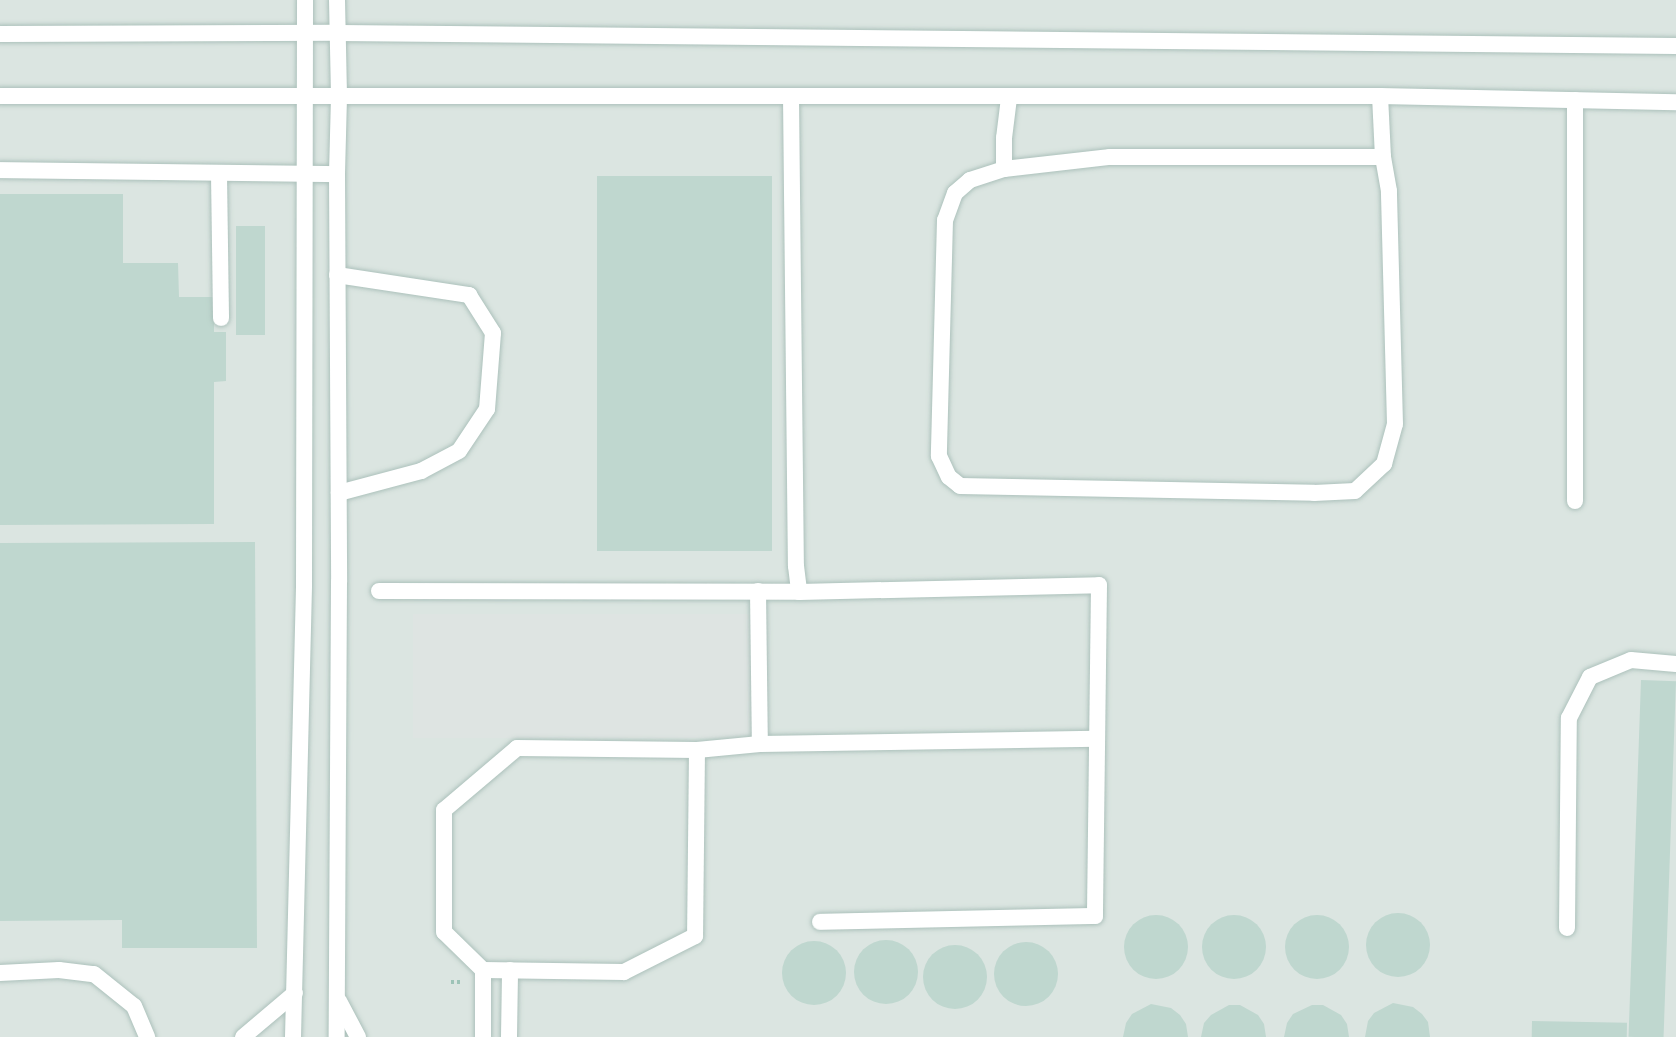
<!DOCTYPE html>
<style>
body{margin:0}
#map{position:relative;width:1676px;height:1037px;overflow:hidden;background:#eaf5f2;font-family:"Titillium Web",sans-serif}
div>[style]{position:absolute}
.industrial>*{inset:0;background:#dbe5e1;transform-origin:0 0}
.parking>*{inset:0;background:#dee4e2;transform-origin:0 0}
.building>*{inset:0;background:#bfd7cf;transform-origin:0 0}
.round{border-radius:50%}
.path>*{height:4px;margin-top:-2px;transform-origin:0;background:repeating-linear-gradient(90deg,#9dc3b7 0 3px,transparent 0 6px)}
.roads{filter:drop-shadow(0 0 2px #acc1bb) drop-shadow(0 0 2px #acc1bb)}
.lane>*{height:16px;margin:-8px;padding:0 8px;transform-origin:8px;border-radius:8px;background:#fff}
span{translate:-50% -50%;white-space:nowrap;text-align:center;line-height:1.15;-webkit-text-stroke:4.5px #fff;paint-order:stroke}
</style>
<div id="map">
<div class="industrial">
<i style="left:0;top:0;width:1676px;height:1037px"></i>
</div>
<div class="parking">
<i style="left:413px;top:614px;width:356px;height:124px"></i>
</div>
<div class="building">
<i style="left:772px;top:176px;width:375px;height:175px;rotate:90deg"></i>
<i style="clip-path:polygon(0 194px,123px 194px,123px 263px,178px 263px,179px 297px,214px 297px,214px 332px,226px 332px,226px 381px,214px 382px,214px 524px,0 525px)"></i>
<i style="left:236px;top:226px;width:29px;height:109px"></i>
<i style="clip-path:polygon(255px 542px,257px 948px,122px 948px,122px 920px,0 921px,0 543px)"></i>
<i style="left:1641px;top:680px;width:35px;height:357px;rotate:2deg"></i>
<i class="round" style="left:1366px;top:913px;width:64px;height:64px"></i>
<i class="round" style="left:1285px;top:915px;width:64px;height:64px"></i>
<i class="round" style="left:1124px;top:915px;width:64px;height:64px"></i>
<i class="round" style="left:1202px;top:915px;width:64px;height:64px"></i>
<i class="round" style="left:854px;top:940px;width:64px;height:64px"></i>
<i class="round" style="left:782px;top:941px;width:64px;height:64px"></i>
<i class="round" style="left:994px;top:942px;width:64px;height:64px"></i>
<i class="round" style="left:923px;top:945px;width:64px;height:64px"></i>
<i style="clip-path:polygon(1393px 1003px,1413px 1007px,1422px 1014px,1428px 1022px,1430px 1037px,1365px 1037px,1368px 1021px,1374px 1013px)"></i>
<i style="clip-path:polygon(1151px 1004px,1171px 1008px,1180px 1015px,1186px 1024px,1188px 1037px,1123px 1037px,1126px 1023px,1132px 1014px)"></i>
<i style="clip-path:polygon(1229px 1005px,1240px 1005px,1258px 1015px,1264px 1024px,1266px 1037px,1201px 1037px,1204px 1023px,1211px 1015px)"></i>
<i style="clip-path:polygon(1312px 1005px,1323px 1005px,1341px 1015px,1347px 1024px,1349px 1037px,1284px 1037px,1287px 1023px,1293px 1014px)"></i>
<i style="left:1532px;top:1021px;width:95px;height:16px;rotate:1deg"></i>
</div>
<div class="path">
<i style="left:451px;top:982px;width:11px"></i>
</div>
<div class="roads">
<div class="lane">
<i style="left:337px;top:0;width:97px;rotate:88.8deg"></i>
<i style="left:339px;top:97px;width:77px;rotate:91.5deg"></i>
<i style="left:337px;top:174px;width:408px;rotate:89.7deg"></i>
<i style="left:339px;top:582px;width:455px;rotate:90.3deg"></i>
<i style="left:0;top:34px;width:338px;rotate:-0.2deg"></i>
<i style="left:338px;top:33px;width:1338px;rotate:0.56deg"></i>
<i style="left:0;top:96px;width:1380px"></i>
<i style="left:1380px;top:96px;width:296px;rotate:1.2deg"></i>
<i style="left:791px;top:97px;width:469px;rotate:89.4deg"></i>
<i style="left:796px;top:566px;width:26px;rotate:83deg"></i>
<i style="left:1009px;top:98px;width:40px;rotate:97.1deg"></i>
<i style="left:1004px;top:138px;width:31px;rotate:90deg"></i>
<i style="left:1004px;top:169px;width:107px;rotate:-6.5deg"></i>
<i style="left:1110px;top:157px;width:273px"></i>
<i style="left:1383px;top:157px;width:61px;rotate:-92.8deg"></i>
<i style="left:1575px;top:100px;width:401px;rotate:90deg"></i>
<i style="left:1004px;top:169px;width:36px;rotate:162deg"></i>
<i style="left:970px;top:180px;width:20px;rotate:139deg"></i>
<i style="left:955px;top:193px;width:29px;rotate:110deg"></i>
<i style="left:945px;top:220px;width:236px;rotate:91.5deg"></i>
<i style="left:939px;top:456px;width:23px;rotate:65deg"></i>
<i style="left:949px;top:477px;width:14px;rotate:39deg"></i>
<i style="left:960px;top:486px;width:354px;rotate:1.1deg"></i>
<i style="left:1314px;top:493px;width:41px;rotate:-2.8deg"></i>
<i style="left:1355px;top:491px;width:40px;rotate:-43deg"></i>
<i style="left:1384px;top:464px;width:41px;rotate:-74.6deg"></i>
<i style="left:1395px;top:424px;width:233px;rotate:-91.5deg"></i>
<i style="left:1389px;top:191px;width:35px;rotate:-100deg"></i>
<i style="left:0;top:170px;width:337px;rotate:0.7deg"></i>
<i style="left:219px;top:174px;width:144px;rotate:89.2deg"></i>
<i style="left:337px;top:275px;width:134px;rotate:8.6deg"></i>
<i style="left:469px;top:295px;width:45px;rotate:57.7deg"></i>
<i style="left:493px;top:333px;width:76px;rotate:94.5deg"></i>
<i style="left:487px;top:409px;width:50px;rotate:123.7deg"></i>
<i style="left:459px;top:451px;width:43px;rotate:152.2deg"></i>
<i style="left:421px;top:471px;width:85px;rotate:165deg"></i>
<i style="left:379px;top:591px;width:420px;rotate:0.1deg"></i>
<i style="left:799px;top:592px;width:300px;rotate:-1.3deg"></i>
<i style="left:1099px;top:585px;width:331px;rotate:90.7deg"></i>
<i style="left:1095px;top:916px;width:275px;rotate:178.8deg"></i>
<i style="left:758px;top:591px;width:153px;rotate:89.3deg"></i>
<i style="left:697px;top:750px;width:186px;rotate:90.6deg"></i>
<i style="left:695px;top:936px;width:80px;rotate:153.1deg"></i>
<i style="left:624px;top:972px;width:141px;rotate:-179.2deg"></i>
<i style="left:483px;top:970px;width:54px;rotate:-135.7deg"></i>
<i style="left:444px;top:932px;width:122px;rotate:-90deg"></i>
<i style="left:444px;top:810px;width:96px;rotate:-40.3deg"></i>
<i style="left:517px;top:748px;width:180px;rotate:0.6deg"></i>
<i style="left:697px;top:750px;width:63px;rotate:-5.4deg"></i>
<i style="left:760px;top:744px;width:336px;rotate:-0.9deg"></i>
<i style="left:1567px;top:928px;width:210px;rotate:-89.5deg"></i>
<i style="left:1569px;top:718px;width:46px;rotate:-62.9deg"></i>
<i style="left:1590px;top:677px;width:44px;rotate:-22.5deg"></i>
<i style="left:1631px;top:660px;width:45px;rotate:5.1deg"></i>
<i style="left:0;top:973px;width:59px;rotate:-2.9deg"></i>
<i style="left:59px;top:970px;width:35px;rotate:7deg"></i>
<i style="left:94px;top:974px;width:51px;rotate:38.7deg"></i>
<i style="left:134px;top:1006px;width:34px;rotate:67deg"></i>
<i style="left:339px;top:1001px;width:41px;rotate:62.2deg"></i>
<i style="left:243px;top:1037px;width:68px;rotate:-40.2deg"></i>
<i style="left:293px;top:1037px;width:452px;rotate:-88.6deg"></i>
<i style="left:304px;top:585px;width:585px;rotate:-89.9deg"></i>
<i style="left:483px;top:1037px;width:67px;rotate:-90deg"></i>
<i style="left:509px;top:1037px;width:67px;rotate:-89.1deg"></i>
</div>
</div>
</div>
